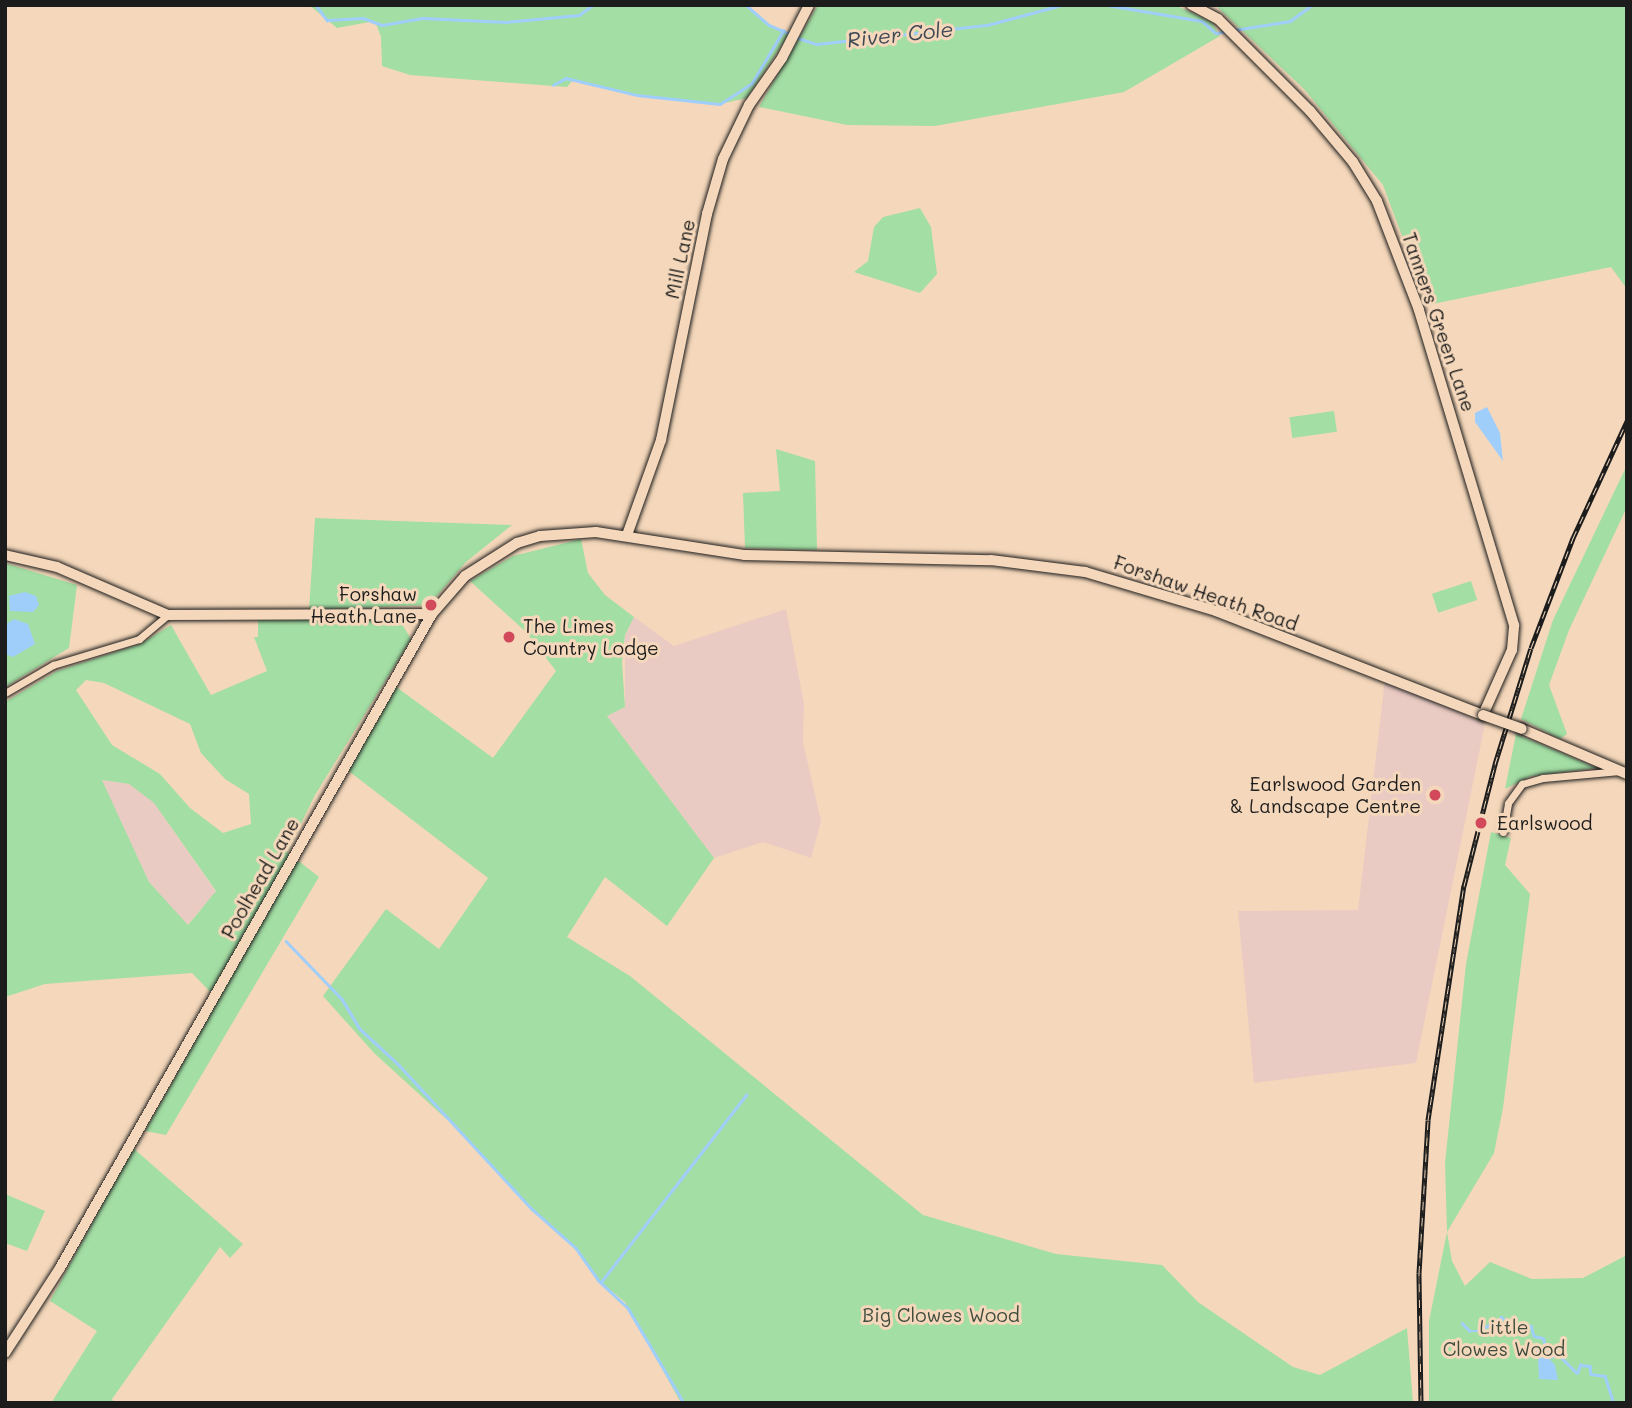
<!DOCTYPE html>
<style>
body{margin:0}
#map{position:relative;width:1632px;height:1408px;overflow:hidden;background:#f5d8bb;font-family:Mali,sans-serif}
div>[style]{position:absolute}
.built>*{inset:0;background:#eacbc3}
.green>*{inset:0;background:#a3dea4;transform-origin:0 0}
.water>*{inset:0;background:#a0cefb}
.stream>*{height:2.5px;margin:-1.25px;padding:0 1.25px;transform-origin:1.25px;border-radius:1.25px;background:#a0cefb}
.roads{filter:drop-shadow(0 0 2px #1c1c1c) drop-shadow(0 0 2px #1c1c1c)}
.street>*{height:7px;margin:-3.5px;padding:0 3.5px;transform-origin:3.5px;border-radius:3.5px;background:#f5d8bb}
.secondary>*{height:10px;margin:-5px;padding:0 5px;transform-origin:5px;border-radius:5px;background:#f5d8bb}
.rail>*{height:5px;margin-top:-2.5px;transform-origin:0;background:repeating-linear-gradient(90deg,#f5d8bb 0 8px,#1c1c1c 0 16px);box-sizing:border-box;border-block:2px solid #1c1c1c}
.bridges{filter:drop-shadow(0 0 2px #1c1c1c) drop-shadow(0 0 2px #1c1c1c)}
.secondary-bridge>*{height:10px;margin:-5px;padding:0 5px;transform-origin:5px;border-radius:5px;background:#f5d8bb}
.dots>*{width:19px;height:19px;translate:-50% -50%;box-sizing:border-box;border:4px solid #f5d8bb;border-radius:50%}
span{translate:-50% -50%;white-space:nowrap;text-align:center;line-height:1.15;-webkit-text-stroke:6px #f5d8bb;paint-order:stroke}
.street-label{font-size:19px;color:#1c1c1c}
.poi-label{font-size:19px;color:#1c1c1c}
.right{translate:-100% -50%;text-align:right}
.left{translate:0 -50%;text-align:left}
.park-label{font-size:19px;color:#3e4c3e}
.water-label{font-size:21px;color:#3d4854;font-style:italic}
.frame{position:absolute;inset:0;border:7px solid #1c1c1c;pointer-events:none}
</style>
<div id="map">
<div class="built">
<i style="clip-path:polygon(786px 609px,804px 704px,803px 742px,821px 821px,811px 858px,763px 842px,714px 858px,607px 716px,625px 707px,625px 635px,634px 617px,674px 646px)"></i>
<i style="clip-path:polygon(1385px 679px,1485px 724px,1416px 1063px,1254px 1083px,1238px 911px,1358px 910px)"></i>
<i style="clip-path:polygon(101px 780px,129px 784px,154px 803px,216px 892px,187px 925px,149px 882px)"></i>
</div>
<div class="green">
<i style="clip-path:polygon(309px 5px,746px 5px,769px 25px,789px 34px,747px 98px,720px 104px,637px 95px,573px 80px,567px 87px,410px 75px,382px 66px,381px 37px,375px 21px,337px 28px)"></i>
<i style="clip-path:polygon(818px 5px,1175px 5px,1212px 22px,1220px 36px,1124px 92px,935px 126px,847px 125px,759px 107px)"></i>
<i style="clip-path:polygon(1215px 5px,1627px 5px,1627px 289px,1611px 267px,1428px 305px,1383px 185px,1304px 89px)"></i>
<i style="clip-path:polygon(920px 208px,931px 227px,937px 274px,920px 293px,854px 272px,868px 261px,874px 227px,883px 217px)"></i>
<i style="left:1334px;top:411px;width:21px;height:45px;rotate:82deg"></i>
<i style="clip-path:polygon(776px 449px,815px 461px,817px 550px,745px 548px,743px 493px,780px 491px)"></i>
<i style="clip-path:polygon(1627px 465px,1627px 507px,1569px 630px,1549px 685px,1567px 734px,1560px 739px,1521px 719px,1553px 620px)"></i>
<i style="clip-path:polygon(315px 518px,512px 525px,466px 562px,429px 605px,309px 610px)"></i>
<i style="clip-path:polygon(581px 539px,588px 573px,605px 595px,634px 617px,625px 635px,622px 662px,625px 707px,607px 716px,714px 858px,667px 926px,605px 877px,567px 937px,630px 976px,923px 1215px,1056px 1254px,1162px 1265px,1198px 1302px,1293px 1367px,1320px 1375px,1407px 1328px,1413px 1403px,681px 1403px,625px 1302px,598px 1280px,576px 1248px,532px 1209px,454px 1126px,374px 1053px,323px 996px,386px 909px,439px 949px,488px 878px,346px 769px,395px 686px,493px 758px,556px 671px,526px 632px,470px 581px,513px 556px)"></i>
<i style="clip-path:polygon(5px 563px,77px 585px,69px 648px,5px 687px)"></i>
<i style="left:1471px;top:581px;width:20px;height:41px;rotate:72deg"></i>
<i style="clip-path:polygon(evenodd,258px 619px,399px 619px,411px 639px,315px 795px,287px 852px,319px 877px,166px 1135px,145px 1131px,218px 1000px,192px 973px,45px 984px,5px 997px,5px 702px,57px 671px,140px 644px,171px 625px,211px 695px,267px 671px,254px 637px,258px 637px,258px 619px,86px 680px,104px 683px,190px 724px,201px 753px,225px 779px,249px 794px,251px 824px,223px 833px,190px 808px,160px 774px,112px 745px,76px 690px,86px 680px,258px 619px,102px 780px,129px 784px,154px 803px,216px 891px,188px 925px,149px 882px,102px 780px)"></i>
<i style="clip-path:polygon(1516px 734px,1597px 768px,1531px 776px,1505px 789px)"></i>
<i style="clip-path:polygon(1491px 832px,1511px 838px,1505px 865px,1530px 894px,1503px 1108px,1494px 1153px,1447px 1232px,1452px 1261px,1465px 1286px,1490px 1262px,1532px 1279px,1583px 1278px,1627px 1255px,1627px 1403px,1429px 1403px,1429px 1321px,1447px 1232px,1445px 1163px,1466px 964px)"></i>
<i style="clip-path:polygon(133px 1148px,243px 1244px,230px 1258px,220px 1247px,112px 1399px,114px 1403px,51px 1403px,97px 1331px,50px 1301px)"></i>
<i style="clip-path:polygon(5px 1194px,45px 1211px,27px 1251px,5px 1243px)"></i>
</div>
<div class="water">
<i style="clip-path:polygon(1487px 407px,1500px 433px,1503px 461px,1475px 422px,1475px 413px)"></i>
<i style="clip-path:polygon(25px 592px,36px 596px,39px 605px,33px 612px,10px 611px,9px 596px)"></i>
<i style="clip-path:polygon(14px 619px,28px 624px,35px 644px,13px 657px,5px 654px,5px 625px)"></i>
<i style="clip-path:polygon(1535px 1344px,1555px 1365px,1558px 1380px,1539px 1379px,1538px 1357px,1531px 1347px)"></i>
</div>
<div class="stream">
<i style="left:316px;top:5px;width:19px;rotate:54deg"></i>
<i style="left:327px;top:20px;width:36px;rotate:-3deg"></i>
<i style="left:363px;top:18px;width:20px;rotate:20deg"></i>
<i style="left:382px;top:25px;width:42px;rotate:-9.7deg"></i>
<i style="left:423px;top:18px;width:83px;rotate:2.8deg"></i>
<i style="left:506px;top:22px;width:73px;rotate:-5.5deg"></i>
<i style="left:579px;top:15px;width:17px;rotate:-36deg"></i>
<i style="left:746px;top:5px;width:30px;rotate:41deg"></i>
<i style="left:769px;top:25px;width:25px;rotate:23deg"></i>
<i style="left:1107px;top:5px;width:96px;rotate:9.6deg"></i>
<i style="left:1202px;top:21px;width:18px;rotate:41deg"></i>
<i style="left:1216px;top:33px;width:12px;rotate:-9deg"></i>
<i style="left:1234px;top:30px;width:57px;rotate:-9.1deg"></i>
<i style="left:1290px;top:21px;width:27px;rotate:-36deg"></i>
<i style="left:798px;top:38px;width:20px;rotate:18deg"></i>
<i style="left:817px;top:44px;width:171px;rotate:-6.4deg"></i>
<i style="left:987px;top:25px;width:78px;rotate:-14.9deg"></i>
<i style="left:553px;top:85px;width:15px;rotate:-28deg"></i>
<i style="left:566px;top:78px;width:73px;rotate:13.5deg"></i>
<i style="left:637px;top:95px;width:83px;rotate:6.2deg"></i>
<i style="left:720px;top:104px;width:38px;rotate:-33deg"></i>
<i style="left:752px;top:83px;width:61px;rotate:-59.2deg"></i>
<i style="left:286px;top:941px;width:81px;rotate:46deg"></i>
<i style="left:342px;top:999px;width:35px;rotate:59deg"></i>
<i style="left:360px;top:1029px;width:53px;rotate:42.7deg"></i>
<i style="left:399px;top:1065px;width:196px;rotate:47.3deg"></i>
<i style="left:532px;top:1209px;width:59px;rotate:41.6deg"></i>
<i style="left:576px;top:1248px;width:39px;rotate:55deg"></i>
<i style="left:598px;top:1280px;width:41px;rotate:43deg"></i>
<i style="left:628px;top:1308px;width:110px;rotate:59.5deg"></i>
<i style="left:601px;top:1282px;width:237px;rotate:-52.2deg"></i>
<i style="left:1462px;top:1323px;width:11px;rotate:45deg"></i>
<i style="left:1470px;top:1331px;width:9px"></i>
<i style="left:1479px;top:1331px;width:26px;rotate:-32deg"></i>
<i style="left:1501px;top:1317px;width:19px;rotate:36deg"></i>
<i style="left:1516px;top:1328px;width:15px;rotate:-8deg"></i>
<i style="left:1531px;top:1326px;width:10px;rotate:73deg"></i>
<i style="left:1534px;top:1336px;width:9px;rotate:13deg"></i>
<i style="left:1543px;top:1338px;width:20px;rotate:70deg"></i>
<i style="left:1550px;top:1357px;width:9px;rotate:-13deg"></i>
<i style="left:1559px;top:1355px;width:25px;rotate:45deg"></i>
<i style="left:1577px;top:1373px;width:9px;rotate:-69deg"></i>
<i style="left:1580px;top:1365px;width:10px;rotate:6deg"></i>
<i style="left:1590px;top:1366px;width:8px;rotate:83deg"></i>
<i style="left:1591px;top:1374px;width:14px;rotate:8deg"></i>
<i style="left:1605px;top:1376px;width:28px;rotate:72deg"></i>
</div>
<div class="roads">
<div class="street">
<i style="left:5px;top:693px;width:56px;rotate:-30.3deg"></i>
<i style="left:53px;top:665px;width:90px;rotate:-16.8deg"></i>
<i style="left:139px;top:639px;width:38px;rotate:-40deg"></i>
<i style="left:1503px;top:832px;width:29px;rotate:-80deg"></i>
<i style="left:1508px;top:803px;width:24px;rotate:-54deg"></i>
<i style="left:1522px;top:784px;width:22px;rotate:-16deg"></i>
<i style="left:1543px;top:778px;width:77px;rotate:-5.2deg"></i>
</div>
<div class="secondary">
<i style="left:627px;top:535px;width:101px;rotate:-70.3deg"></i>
<i style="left:661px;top:440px;width:231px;rotate:-78.5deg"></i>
<i style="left:707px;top:214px;width:57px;rotate:-73.8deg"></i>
<i style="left:723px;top:159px;width:60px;rotate:-64.3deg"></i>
<i style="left:749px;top:105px;width:57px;rotate:-54.9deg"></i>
<i style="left:782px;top:58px;width:59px;rotate:-63deg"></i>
<i style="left:5px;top:555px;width:53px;rotate:13deg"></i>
<i style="left:57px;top:567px;width:121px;rotate:23.4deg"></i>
<i style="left:168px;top:615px;width:264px;rotate:-0.2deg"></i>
<i style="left:1522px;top:729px;width:114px;rotate:23.2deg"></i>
<i style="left:5px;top:1353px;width:101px;rotate:-57.1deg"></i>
<i style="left:60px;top:1268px;width:752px;rotate:-60.37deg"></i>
<i style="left:432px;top:614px;width:50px;rotate:-49deg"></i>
<i style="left:465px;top:576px;width:62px;rotate:-32.4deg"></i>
<i style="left:517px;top:543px;width:24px;rotate:-17deg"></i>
<i style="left:540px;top:536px;width:56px;rotate:-4.1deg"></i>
<i style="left:596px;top:532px;width:151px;rotate:8.8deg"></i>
<i style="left:745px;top:555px;width:246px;rotate:1.2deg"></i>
<i style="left:991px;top:560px;width:95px;rotate:7.3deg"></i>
<i style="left:1085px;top:572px;width:137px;rotate:16.6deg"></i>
<i style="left:1216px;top:611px;width:287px;rotate:21.3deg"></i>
<i style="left:1483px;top:715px;width:71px;rotate:-66deg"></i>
<i style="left:1512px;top:650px;width:25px;rotate:-85deg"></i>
<i style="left:1514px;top:625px;width:329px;rotate:-106.8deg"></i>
<i style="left:1419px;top:310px;width:117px;rotate:-111.1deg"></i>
<i style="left:1377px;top:201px;width:46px;rotate:-121.6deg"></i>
<i style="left:1353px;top:162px;width:67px;rotate:-130.1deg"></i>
<i style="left:1310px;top:111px;width:130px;rotate:-135deg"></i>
<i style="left:1218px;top:19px;width:30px;rotate:-152deg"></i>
</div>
</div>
<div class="rail">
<i style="left:1421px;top:1403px;width:130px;rotate:-90.9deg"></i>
<i style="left:1419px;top:1273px;width:153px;rotate:-86.6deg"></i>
<i style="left:1428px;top:1120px;width:237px;rotate:-81.3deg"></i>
<i style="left:1464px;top:886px;width:126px;rotate:-75.7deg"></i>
<i style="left:1495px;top:764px;width:121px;rotate:-72.8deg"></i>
<i style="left:1531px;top:648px;width:118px;rotate:-69.1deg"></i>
<i style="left:1573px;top:538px;width:129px;rotate:-65.2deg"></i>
</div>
<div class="bridges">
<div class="secondary-bridge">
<i style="left:1483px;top:715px;width:41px;rotate:19.7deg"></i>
</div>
</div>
<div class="dots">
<i style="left:431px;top:605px;background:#d1495b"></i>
<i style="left:509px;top:637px;background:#d1495b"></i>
<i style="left:1435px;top:795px;background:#d1495b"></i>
<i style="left:1481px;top:823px;background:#d1495b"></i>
</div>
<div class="street-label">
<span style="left:680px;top:259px;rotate:-78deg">Mill Lane</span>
<span style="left:1439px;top:322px;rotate:71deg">Tanners Green Lane</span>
<span style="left:1206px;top:593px;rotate:19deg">Forshaw Heath Road</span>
<span style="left:260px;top:878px;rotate:-60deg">Poolhead Lane</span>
</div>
<div class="poi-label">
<span class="right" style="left:417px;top:605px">Forshaw<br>Heath Lane</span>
<span class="left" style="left:523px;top:637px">The Limes<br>Country Lodge</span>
<span class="right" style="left:1421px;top:795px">Earlswood Garden<br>&amp; Landscape Centre</span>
<span class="left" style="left:1497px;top:823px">Earlswood</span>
</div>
<div class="park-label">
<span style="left:941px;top:1315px">Big Clowes Wood</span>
<span style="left:1504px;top:1338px">Little<br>Clowes Wood</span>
</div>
<div class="water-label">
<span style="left:900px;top:34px;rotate:-6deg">River Cole</span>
</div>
<div class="frame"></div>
</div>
